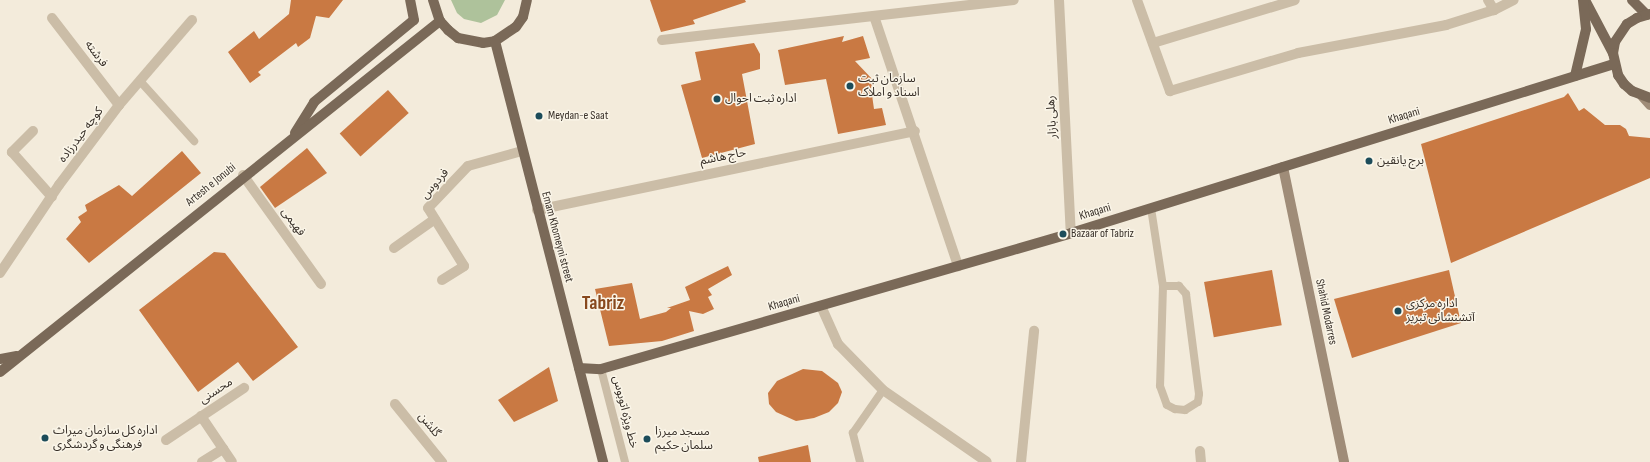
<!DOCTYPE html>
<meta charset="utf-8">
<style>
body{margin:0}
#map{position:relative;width:1650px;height:462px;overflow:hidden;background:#f3ebdb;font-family:"Sofia Sans Condensed","Noto Sans Arabic",sans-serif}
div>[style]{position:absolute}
.green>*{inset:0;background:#aec29b}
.building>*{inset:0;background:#c97943;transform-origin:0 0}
.service>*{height:8px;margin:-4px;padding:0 4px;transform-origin:4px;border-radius:4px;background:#cbbda7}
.pedestrian>*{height:10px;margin:-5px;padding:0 5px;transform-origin:5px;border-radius:5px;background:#cbbda7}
.minor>*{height:10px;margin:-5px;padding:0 5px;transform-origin:5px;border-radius:5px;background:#cbbda7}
.tertiary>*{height:10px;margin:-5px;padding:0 5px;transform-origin:5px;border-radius:5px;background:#cbbda7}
.secondary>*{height:10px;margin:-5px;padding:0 5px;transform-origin:5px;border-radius:5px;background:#9f8c78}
.primary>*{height:10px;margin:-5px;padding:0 5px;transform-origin:5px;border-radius:5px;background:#7a6958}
.dots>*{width:11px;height:11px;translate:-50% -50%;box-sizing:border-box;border:2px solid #faf5e8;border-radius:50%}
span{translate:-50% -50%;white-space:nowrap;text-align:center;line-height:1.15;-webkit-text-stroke:3px #faf5e8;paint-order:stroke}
.street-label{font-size:12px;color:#372f28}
.poi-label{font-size:12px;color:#372f28}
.left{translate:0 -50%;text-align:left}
.town-label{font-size:20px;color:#88491e;font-weight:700}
</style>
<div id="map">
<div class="green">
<i style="clip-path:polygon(451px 0,505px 0,497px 15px,481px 23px,464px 19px,457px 13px)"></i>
</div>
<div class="building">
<i style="clip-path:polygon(291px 0,343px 0,329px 18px,316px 16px,310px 38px,298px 47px,296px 43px,258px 72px,261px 75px,250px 83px,228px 52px,254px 31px,259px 39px,289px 14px)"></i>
<i style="clip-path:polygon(650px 0,745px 0,746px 2px,693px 20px,695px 24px,661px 32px)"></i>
<i style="clip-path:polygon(844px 36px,842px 42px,863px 36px,870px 58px,855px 61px,874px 81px,871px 88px,874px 109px,882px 108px,886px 125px,838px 134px,826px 79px,785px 85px,778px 50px)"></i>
<i style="clip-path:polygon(754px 43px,760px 54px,760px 69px,742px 74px,755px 144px,702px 158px,681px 85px,701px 80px,695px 52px)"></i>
<i style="left:388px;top:90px;width:31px;height:65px;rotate:48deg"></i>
<i style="clip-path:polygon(1568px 93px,1579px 111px,1584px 108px,1605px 125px,1620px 125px,1626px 129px,1629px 136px,1650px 138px,1650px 178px,1451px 263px,1421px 144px,1564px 97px)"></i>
<i style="clip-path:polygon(307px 148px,327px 173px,275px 208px,260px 187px)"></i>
<i style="clip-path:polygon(182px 151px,201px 173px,89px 263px,66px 239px,81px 222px,78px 217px,87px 211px,85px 205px,119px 185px,132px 196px)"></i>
<i style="clip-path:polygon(214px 252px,225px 253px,298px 347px,253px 381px,238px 362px,198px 392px,139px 310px)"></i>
<i style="clip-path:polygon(728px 266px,732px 275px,708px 289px,712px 295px,708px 297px,714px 309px,703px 314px,689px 311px,694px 331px,662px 341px,609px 346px,595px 289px,632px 283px,640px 319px,666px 312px,671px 308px,667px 308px,690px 300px,685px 287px)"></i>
<i style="left:1272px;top:270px;width:56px;height:69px;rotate:80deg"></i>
<i style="clip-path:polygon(1449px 270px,1461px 323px,1352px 358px,1334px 299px)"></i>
<i style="clip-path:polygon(549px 367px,558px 401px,514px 422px,498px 400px)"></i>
<i style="clip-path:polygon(803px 369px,822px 371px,838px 383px,842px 392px,838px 403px,829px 412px,814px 418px,796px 421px,776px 412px,769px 404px,768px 393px,777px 381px)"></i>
<i style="clip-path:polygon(808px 445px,811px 462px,759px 462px,758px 457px)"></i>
</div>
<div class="service">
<i style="left:140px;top:81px;width:81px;rotate:48deg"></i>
<i style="left:1151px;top:208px;width:79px;rotate:81.3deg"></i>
<i style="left:1163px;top:286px;width:100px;rotate:91.7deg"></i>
<i style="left:1160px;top:386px;width:20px;rotate:70deg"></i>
<i style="left:1167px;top:405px;width:9px;rotate:27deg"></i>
<i style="left:1175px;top:409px;width:10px;rotate:6deg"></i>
<i style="left:1185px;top:410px;width:15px;rotate:-32deg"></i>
<i style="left:1198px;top:402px;width:8px;rotate:-83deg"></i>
<i style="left:1199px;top:394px;width:101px;rotate:-97.4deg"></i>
<i style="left:1186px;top:294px;width:11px;rotate:-131deg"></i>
<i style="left:1179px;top:286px;width:16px;rotate:180deg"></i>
<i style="left:601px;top:369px;width:96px;rotate:75.5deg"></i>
<i style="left:860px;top:462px;width:30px;rotate:-104deg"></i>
<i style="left:853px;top:433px;width:52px;rotate:-55.1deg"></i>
</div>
<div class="pedestrian">
<i style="left:1059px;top:0;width:233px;rotate:87.1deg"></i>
</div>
<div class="minor">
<i style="left:1137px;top:0;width:97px;rotate:70.1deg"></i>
<i style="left:1170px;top:91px;width:134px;rotate:-16.5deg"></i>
<i style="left:1298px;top:53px;width:151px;rotate:-10.7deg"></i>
<i style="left:1446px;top:25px;width:50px;rotate:-17.4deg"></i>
<i style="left:1494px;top:10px;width:22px;rotate:-27deg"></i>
<i style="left:1488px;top:0;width:12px;rotate:59deg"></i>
<i style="left:874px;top:16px;width:264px;rotate:71.4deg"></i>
<i style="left:52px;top:18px;width:110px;rotate:52.4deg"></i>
<i style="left:662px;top:40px;width:354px;rotate:-6.5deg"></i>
<i style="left:1153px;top:43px;width:148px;rotate:-16.8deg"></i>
<i style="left:33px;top:131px;width:30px;rotate:135deg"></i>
<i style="left:12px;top:152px;width:60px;rotate:48.4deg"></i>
<i style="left:243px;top:175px;width:134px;rotate:54.4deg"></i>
<i style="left:537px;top:210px;width:386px;rotate:-11.8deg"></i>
<i style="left:394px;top:248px;width:50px;rotate:-35.3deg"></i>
<i style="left:0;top:273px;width:106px;rotate:-56.2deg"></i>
<i style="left:59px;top:185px;width:100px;rotate:-53.1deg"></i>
<i style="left:119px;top:105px;width:112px;rotate:-49.3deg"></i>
<i style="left:442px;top:280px;width:26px;rotate:-32deg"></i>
<i style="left:464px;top:266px;width:68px;rotate:-121.8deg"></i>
<i style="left:428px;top:208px;width:58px;rotate:-46.4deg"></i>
<i style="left:468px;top:166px;width:56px;rotate:-15.5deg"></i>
<i style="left:395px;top:404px;width:75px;rotate:51deg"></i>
<i style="left:201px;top:416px;width:55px;rotate:56deg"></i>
<i style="left:166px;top:440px;width:94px;rotate:-33.7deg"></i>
<i style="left:1200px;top:451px;width:11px;rotate:85deg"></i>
<i style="left:202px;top:462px;width:25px;rotate:-32deg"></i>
<i style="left:1021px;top:462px;width:132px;rotate:-84.3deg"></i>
</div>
<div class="tertiary">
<i style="left:821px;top:306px;width:42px;rotate:65.9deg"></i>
<i style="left:838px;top:344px;width:64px;rotate:45.6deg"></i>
<i style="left:883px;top:390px;width:126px;rotate:34.7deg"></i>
</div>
<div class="secondary">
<i style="left:1642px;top:96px;width:12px;rotate:48deg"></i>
<i style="left:1283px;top:167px;width:301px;rotate:78.3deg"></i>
</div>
<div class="primary">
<i style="left:433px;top:0;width:22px;rotate:72deg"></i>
<i style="left:440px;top:21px;width:12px;rotate:48deg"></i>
<i style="left:448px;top:30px;width:13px;rotate:39deg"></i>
<i style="left:458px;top:38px;width:25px;rotate:11deg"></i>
<i style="left:483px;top:43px;width:12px;rotate:-9deg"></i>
<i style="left:495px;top:41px;width:25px;rotate:-34deg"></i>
<i style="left:516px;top:27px;width:12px;rotate:-55deg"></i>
<i style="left:523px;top:17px;width:17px;rotate:-77deg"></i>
<i style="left:1585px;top:0;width:60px;rotate:62.2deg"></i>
<i style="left:1632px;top:0;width:21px;rotate:45deg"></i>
<i style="left:1650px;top:14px;width:14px;rotate:163deg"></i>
<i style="left:1637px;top:18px;width:12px;rotate:149deg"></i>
<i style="left:1627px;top:24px;width:22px;rotate:124deg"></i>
<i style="left:1615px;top:42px;width:11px;rotate:100deg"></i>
<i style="left:1613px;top:53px;width:23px;rotate:77deg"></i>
<i style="left:1618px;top:75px;width:11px;rotate:56deg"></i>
<i style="left:1624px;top:84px;width:11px;rotate:41deg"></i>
<i style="left:1632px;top:91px;width:19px;rotate:21deg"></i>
<i style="left:495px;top:41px;width:435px;rotate:75.6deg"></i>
<i style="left:1575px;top:76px;width:48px;rotate:-76.8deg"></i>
<i style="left:1586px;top:29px;width:29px;rotate:-96deg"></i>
<i style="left:295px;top:133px;width:36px;rotate:-58deg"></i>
<i style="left:314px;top:102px;width:129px;rotate:-39.4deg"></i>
<i style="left:414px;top:20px;width:20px;rotate:-101deg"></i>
<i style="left:0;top:359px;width:17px;rotate:-10deg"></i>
<i style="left:579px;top:368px;width:22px;rotate:3deg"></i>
<i style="left:601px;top:369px;width:489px;rotate:-16.1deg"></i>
<i style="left:1071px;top:233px;width:569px;rotate:-17.29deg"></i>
<i style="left:0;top:372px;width:563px;rotate:-38.58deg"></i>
</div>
<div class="dots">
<i style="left:850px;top:86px;background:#1c4c5a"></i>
<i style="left:717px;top:99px;background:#1c4c5a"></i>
<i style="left:539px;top:116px;background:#1c4c5a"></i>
<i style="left:1369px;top:161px;background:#1c4c5a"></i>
<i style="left:1063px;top:234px;background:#1c4c5a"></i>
<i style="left:1398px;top:311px;background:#1c4c5a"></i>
<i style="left:45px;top:438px;background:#1c4c5a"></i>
<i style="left:647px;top:439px;background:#1c4c5a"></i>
</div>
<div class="street-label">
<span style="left:96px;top:54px;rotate:53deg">فرشته</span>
<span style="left:1404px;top:116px;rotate:-17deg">Khaqani</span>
<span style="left:1052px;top:117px;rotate:-93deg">رهلی بازار</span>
<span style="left:81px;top:135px;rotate:-53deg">کوچه حیدرزاده</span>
<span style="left:723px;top:157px;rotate:-11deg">حاج هاشم</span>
<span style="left:435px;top:184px;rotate:-49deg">فردوس</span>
<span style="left:211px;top:185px;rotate:-39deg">Artesh e Jonubi</span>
<span style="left:1095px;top:212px;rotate:-17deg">Khaqani</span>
<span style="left:293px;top:222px;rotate:54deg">فهیمی</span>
<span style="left:557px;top:237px;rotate:75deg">Emam Khomeyni street</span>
<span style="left:784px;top:303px;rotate:-16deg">Khaqani</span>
<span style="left:1326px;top:312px;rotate:78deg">Shahid Modarres</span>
<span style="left:216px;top:391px;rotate:-33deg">محسنی</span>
<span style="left:625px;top:412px;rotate:76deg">خط ویژه اتوبوس</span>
<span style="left:429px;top:425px;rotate:51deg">گلشن</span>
</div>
<div class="poi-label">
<span class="left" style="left:858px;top:86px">سازمان ثبت<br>اسناد و املاک</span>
<span class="left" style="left:725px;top:99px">اداره ثبت احوال</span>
<span class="left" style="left:548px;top:116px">Meydan-e Saat</span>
<span class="left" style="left:1377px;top:161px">برج یانقین</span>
<span class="left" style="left:1071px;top:234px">Bazaar of Tabriz</span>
<span class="left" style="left:1406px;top:311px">اداره مرکزی<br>آتشنشانی تبریز</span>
<span class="left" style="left:53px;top:438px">اداره کل سازمان میراث<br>فرهنگی و گردشگری</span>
<span class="left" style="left:655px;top:439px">مسجد میرزا<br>سلمان حکیم</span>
</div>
<div class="town-label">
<span style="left:603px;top:303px">Tabriz</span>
</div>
</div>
